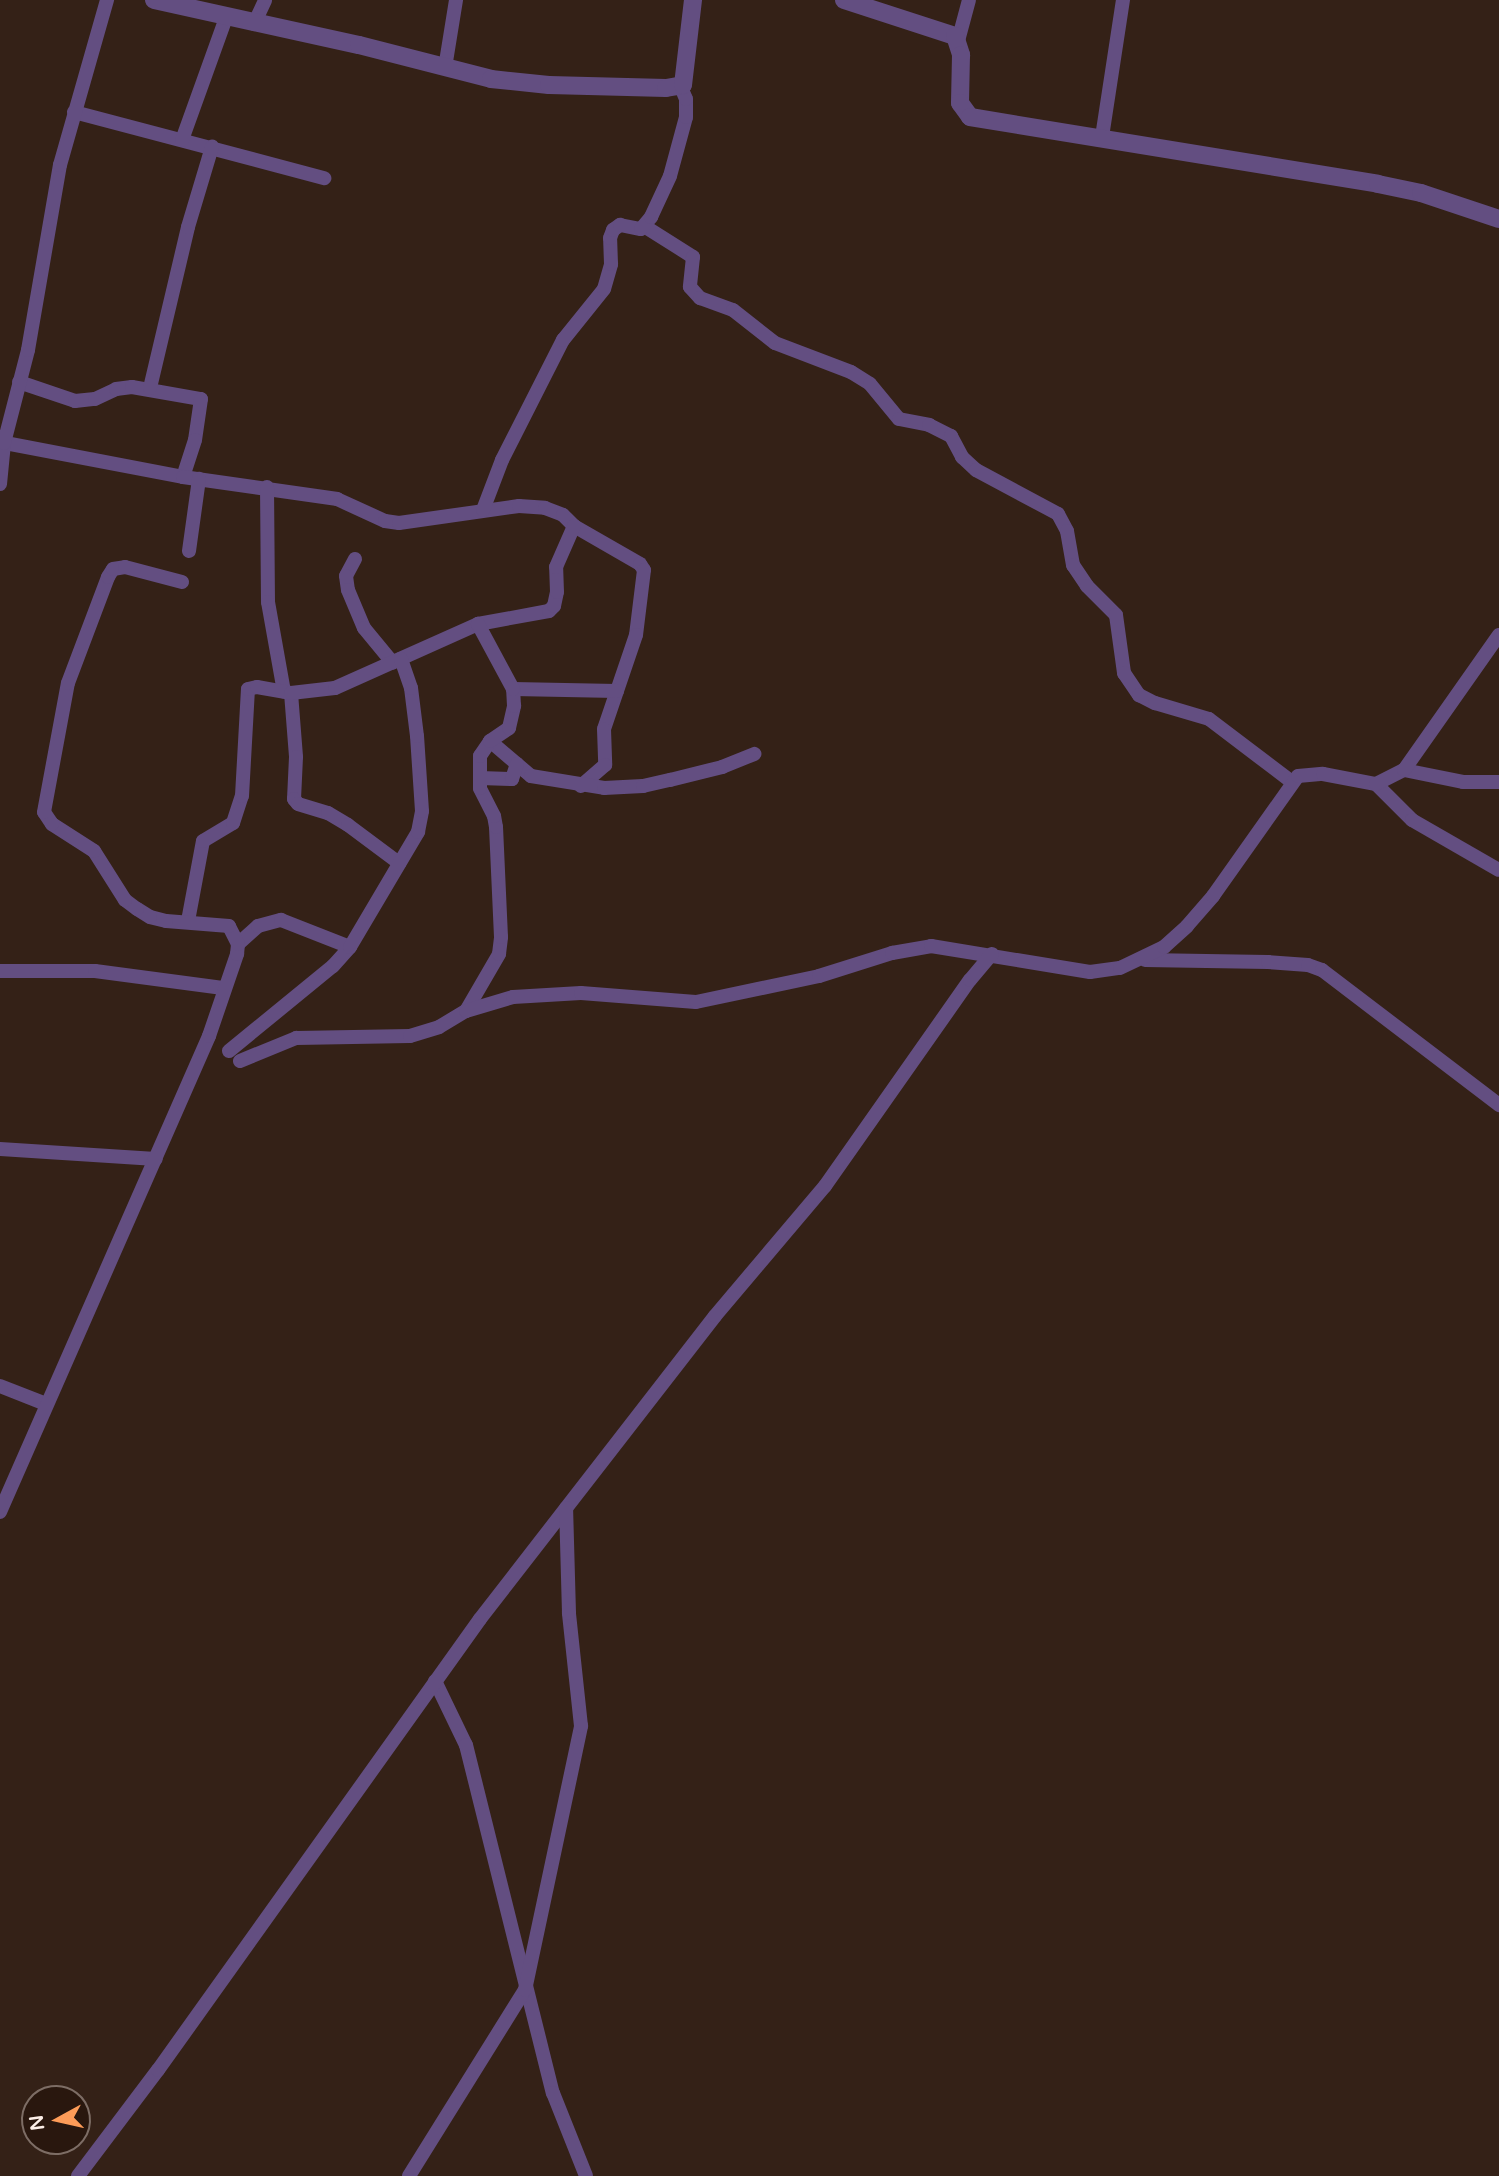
<!DOCTYPE html>
<style>
body{margin:0}
#map{position:relative;width:1499px;height:2176px;overflow:hidden;background:#342117;font-family:"Varela Round",sans-serif}
div>[style]{position:absolute}
.minor>*{height:14px;margin:-7px;padding:0 7px;transform-origin:7px;border-radius:7px;background:#634e81}
.tertiary>*{height:18px;margin:-9px;padding:0 9px;transform-origin:9px;border-radius:9px;background:#634e81}
span{translate:-50% -50%;white-space:nowrap;text-align:center;line-height:1.15;-webkit-text-stroke:7px #29170e;paint-order:stroke}
.north{position:absolute;left:21px;top:2085px;width:70px;height:70px;box-sizing:border-box;background:#29170e;border:2px solid #7d6d65;border-radius:50%;rotate:262deg;font-size:19px;font-weight:700;line-height:28px;text-align:center;color:#fcefe8}
.north::after{content:'';display:block;margin:auto;width:24px;height:32px;background:#fe9c58;clip-path:polygon(50% 0,100% 100%,50% 72%,0 100%)}
</style>
<div id="map">
<div class="minor">
<i style="left:254px;top:24px;width:26px;rotate:-65deg"></i>
<i style="left:958px;top:41px;width:42px;rotate:-75deg"></i>
<i style="left:445px;top:68px;width:69px;rotate:-80.8deg"></i>
<i style="left:74px;top:112px;width:259px;rotate:14.8deg"></i>
<i style="left:1102px;top:137px;width:139px;rotate:-81.3deg"></i>
<i style="left:182px;top:140px;width:130px;rotate:-70.2deg"></i>
<i style="left:644px;top:226px;width:58px;rotate:32.3deg"></i>
<i style="left:693px;top:257px;width:30px;rotate:96deg"></i>
<i style="left:690px;top:287px;width:15px;rotate:48deg"></i>
<i style="left:700px;top:298px;width:35px;rotate:20deg"></i>
<i style="left:733px;top:310px;width:53px;rotate:38.2deg"></i>
<i style="left:775px;top:343px;width:81px;rotate:20.9deg"></i>
<i style="left:851px;top:372px;width:22px;rotate:32deg"></i>
<i style="left:870px;top:384px;width:45px;rotate:50.4deg"></i>
<i style="left:899px;top:419px;width:31px;rotate:11deg"></i>
<i style="left:929px;top:425px;width:25px;rotate:27deg"></i>
<i style="left:951px;top:436px;width:24px;rotate:62deg"></i>
<i style="left:962px;top:457px;width:19px;rotate:43deg"></i>
<i style="left:976px;top:470px;width:93px;rotate:28.2deg"></i>
<i style="left:1058px;top:514px;width:19px;rotate:62deg"></i>
<i style="left:1067px;top:531px;width:35px;rotate:80deg"></i>
<i style="left:1073px;top:565px;width:25px;rotate:56deg"></i>
<i style="left:1087px;top:586px;width:41px;rotate:45deg"></i>
<i style="left:1116px;top:615px;width:59px;rotate:82.1deg"></i>
<i style="left:1124px;top:673px;width:27px;rotate:56deg"></i>
<i style="left:1139px;top:695px;width:18px;rotate:27deg"></i>
<i style="left:1155px;top:703px;width:56px;rotate:16.5deg"></i>
<i style="left:1209px;top:719px;width:104px;rotate:37.2deg"></i>
<i style="left:19px;top:382px;width:59px;rotate:18.7deg"></i>
<i style="left:75px;top:401px;width:20px;rotate:-6deg"></i>
<i style="left:95px;top:399px;width:23px;rotate:-25deg"></i>
<i style="left:116px;top:389px;width:16px;rotate:-7deg"></i>
<i style="left:132px;top:387px;width:70px;rotate:9.9deg"></i>
<i style="left:201px;top:399px;width:41px;rotate:98.3deg"></i>
<i style="left:195px;top:440px;width:39px;rotate:108deg"></i>
<i style="left:150px;top:388px;width:165px;rotate:-76.7deg"></i>
<i style="left:188px;top:227px;width:84px;rotate:-73.3deg"></i>
<i style="left:0;top:442px;width:186px;rotate:10.8deg"></i>
<i style="left:183px;top:477px;width:156px;rotate:8.1deg"></i>
<i style="left:337px;top:499px;width:53px;rotate:24.6deg"></i>
<i style="left:385px;top:521px;width:14px;rotate:8deg"></i>
<i style="left:399px;top:523px;width:121px;rotate:-8.1deg"></i>
<i style="left:519px;top:506px;width:26px;rotate:4deg"></i>
<i style="left:545px;top:508px;width:19px;rotate:21deg"></i>
<i style="left:563px;top:515px;width:16px;rotate:45deg"></i>
<i style="left:574px;top:526px;width:76px;rotate:29.9deg"></i>
<i style="left:640px;top:564px;width:7px;rotate:56deg"></i>
<i style="left:644px;top:570px;width:65px;rotate:97deg"></i>
<i style="left:636px;top:635px;width:99px;rotate:108.8deg"></i>
<i style="left:604px;top:729px;width:36px;rotate:88deg"></i>
<i style="left:605px;top:765px;width:32px;rotate:139deg"></i>
<i style="left:0;top:484px;width:41px;rotate:-84.4deg"></i>
<i style="left:4px;top:443px;width:96px;rotate:-75.5deg"></i>
<i style="left:28px;top:350px;width:188px;rotate:-80.2deg"></i>
<i style="left:60px;top:165px;width:172px;rotate:-74.1deg"></i>
<i style="left:267px;top:487px;width:115px;rotate:89.5deg"></i>
<i style="left:268px;top:602px;width:91px;rotate:79.9deg"></i>
<i style="left:483px;top:510px;width:53px;rotate:-69.2deg"></i>
<i style="left:502px;top:460px;width:135px;rotate:-63.1deg"></i>
<i style="left:563px;top:340px;width:65px;rotate:-51.2deg"></i>
<i style="left:604px;top:289px;width:26px;rotate:-74deg"></i>
<i style="left:611px;top:264px;width:26px;rotate:-92deg"></i>
<i style="left:610px;top:238px;width:9px;rotate:-69deg"></i>
<i style="left:613px;top:230px;width:9px;rotate:-36deg"></i>
<i style="left:620px;top:225px;width:21px;rotate:11deg"></i>
<i style="left:641px;top:229px;width:16px;rotate:-50deg"></i>
<i style="left:651px;top:217px;width:45px;rotate:-65.1deg"></i>
<i style="left:670px;top:176px;width:61px;rotate:-74.8deg"></i>
<i style="left:686px;top:117px;width:18px;rotate:-90deg"></i>
<i style="left:686px;top:99px;width:13px;rotate:-113deg"></i>
<i style="left:189px;top:551px;width:73px;rotate:-82.1deg"></i>
<i style="left:355px;top:559px;width:19px;rotate:118deg"></i>
<i style="left:346px;top:576px;width:14px;rotate:82deg"></i>
<i style="left:348px;top:590px;width:41px;rotate:67.2deg"></i>
<i style="left:364px;top:628px;width:45px;rotate:50.4deg"></i>
<i style="left:513px;top:689px;width:104px;rotate:1.1deg"></i>
<i style="left:291px;top:693px;width:64px;rotate:85.5deg"></i>
<i style="left:296px;top:757px;width:42px;rotate:92.7deg"></i>
<i style="left:294px;top:799px;width:6px;rotate:51deg"></i>
<i style="left:298px;top:804px;width:31px;rotate:17deg"></i>
<i style="left:328px;top:813px;width:23px;rotate:31deg"></i>
<i style="left:348px;top:825px;width:64px;rotate:36.7deg"></i>
<i style="left:490px;top:741px;width:54px;rotate:40.5deg"></i>
<i style="left:531px;top:776px;width:74px;rotate:9.3deg"></i>
<i style="left:604px;top:788px;width:39px;rotate:-3deg"></i>
<i style="left:643px;top:786px;width:28px;rotate:-13deg"></i>
<i style="left:670px;top:780px;width:54px;rotate:-14deg"></i>
<i style="left:722px;top:767px;width:35px;rotate:-22deg"></i>
<i style="left:1404px;top:770px;width:60px;rotate:11.5deg"></i>
<i style="left:1463px;top:782px;width:36px"></i>
<i style="left:480px;top:778px;width:32px;rotate:2deg"></i>
<i style="left:512px;top:779px;width:16px;rotate:-72deg"></i>
<i style="left:1376px;top:784px;width:51px;rotate:45deg"></i>
<i style="left:1412px;top:820px;width:100px;rotate:29.9deg"></i>
<i style="left:188px;top:921px;width:81px;rotate:-79.4deg"></i>
<i style="left:203px;top:841px;width:35px;rotate:-31deg"></i>
<i style="left:233px;top:823px;width:28px;rotate:-72deg"></i>
<i style="left:242px;top:796px;width:107px;rotate:-86.8deg"></i>
<i style="left:248px;top:689px;width:9px;rotate:-13deg"></i>
<i style="left:257px;top:687px;width:35px;rotate:10deg"></i>
<i style="left:291px;top:693px;width:44px;rotate:-6.5deg"></i>
<i style="left:335px;top:688px;width:157px;rotate:-24.1deg"></i>
<i style="left:478px;top:624px;width:72px;rotate:-10.4deg"></i>
<i style="left:549px;top:611px;width:7px;rotate:-45deg"></i>
<i style="left:554px;top:606px;width:14px;rotate:-78deg"></i>
<i style="left:557px;top:592px;width:25px;rotate:-92deg"></i>
<i style="left:556px;top:567px;width:45px;rotate:-66.3deg"></i>
<i style="left:238px;top:944px;width:27px;rotate:-42deg"></i>
<i style="left:258px;top:926px;width:24px;rotate:-15deg"></i>
<i style="left:281px;top:920px;width:74px;rotate:21.4deg"></i>
<i style="left:1145px;top:960px;width:123px;rotate:0.9deg"></i>
<i style="left:1268px;top:962px;width:40px;rotate:4.3deg"></i>
<i style="left:1308px;top:965px;width:15px;rotate:20deg"></i>
<i style="left:1322px;top:970px;width:223px;rotate:37.3deg"></i>
<i style="left:0;top:971px;width:95px"></i>
<i style="left:95px;top:971px;width:129px;rotate:7.6deg"></i>
<i style="left:466px;top:1011px;width:66px;rotate:-59.9deg"></i>
<i style="left:499px;top:954px;width:17px;rotate:-83deg"></i>
<i style="left:501px;top:937px;width:110px;rotate:-92.6deg"></i>
<i style="left:496px;top:827px;width:11px;rotate:-100deg"></i>
<i style="left:494px;top:816px;width:31px;rotate:-117deg"></i>
<i style="left:480px;top:788px;width:32px;rotate:-90deg"></i>
<i style="left:480px;top:756px;width:18px;rotate:-56deg"></i>
<i style="left:490px;top:741px;width:23px;rotate:-34deg"></i>
<i style="left:509px;top:728px;width:23px;rotate:-77deg"></i>
<i style="left:514px;top:706px;width:17px;rotate:-93deg"></i>
<i style="left:513px;top:689px;width:74px;rotate:-118.3deg"></i>
<i style="left:229px;top:1051px;width:134px;rotate:-39.3deg"></i>
<i style="left:333px;top:966px;width:25px;rotate:-48deg"></i>
<i style="left:350px;top:947px;width:134px;rotate:-59.4deg"></i>
<i style="left:418px;top:832px;width:21px;rotate:-79deg"></i>
<i style="left:422px;top:811px;width:75px;rotate:-93.8deg"></i>
<i style="left:417px;top:736px;width:48px;rotate:-97.1deg"></i>
<i style="left:411px;top:688px;width:31px;rotate:-109deg"></i>
<i style="left:240px;top:1061px;width:61px;rotate:-22.3deg"></i>
<i style="left:296px;top:1038px;width:114px;rotate:-1deg"></i>
<i style="left:410px;top:1036px;width:30px;rotate:-17deg"></i>
<i style="left:439px;top:1027px;width:31px;rotate:-31deg"></i>
<i style="left:466px;top:1011px;width:49px;rotate:-16.6deg"></i>
<i style="left:513px;top:997px;width:68px;rotate:-3.4deg"></i>
<i style="left:581px;top:993px;width:115px;rotate:4.5deg"></i>
<i style="left:696px;top:1002px;width:126px;rotate:-11.9deg"></i>
<i style="left:819px;top:976px;width:77px;rotate:-17.5deg"></i>
<i style="left:892px;top:953px;width:40px;rotate:-10deg"></i>
<i style="left:931px;top:946px;width:161px;rotate:9.3deg"></i>
<i style="left:1090px;top:972px;width:30px;rotate:-8deg"></i>
<i style="left:1120px;top:968px;width:49px;rotate:-25.5deg"></i>
<i style="left:1164px;top:947px;width:31px;rotate:-42deg"></i>
<i style="left:1187px;top:926px;width:40px;rotate:-49deg"></i>
<i style="left:1213px;top:896px;width:147px;rotate:-54.7deg"></i>
<i style="left:1298px;top:776px;width:25px;rotate:-5deg"></i>
<i style="left:1323px;top:774px;width:54px;rotate:10.7deg"></i>
<i style="left:1376px;top:784px;width:31px;rotate:-27deg"></i>
<i style="left:1404px;top:770px;width:165px;rotate:-54.9deg"></i>
<i style="left:0;top:1149px;width:156px;rotate:3.7deg"></i>
<i style="left:0;top:1386px;width:49px;rotate:21.4deg"></i>
<i style="left:0;top:1512px;width:520px;rotate:-66.29deg"></i>
<i style="left:209px;top:1036px;width:87px;rotate:-71.1deg"></i>
<i style="left:237px;top:954px;width:10px;rotate:-84deg"></i>
<i style="left:238px;top:944px;width:20px;rotate:-117deg"></i>
<i style="left:229px;top:926px;width:63px;rotate:-175.5deg"></i>
<i style="left:166px;top:921px;width:16px;rotate:-166deg"></i>
<i style="left:150px;top:917px;width:15px;rotate:-148deg"></i>
<i style="left:137px;top:909px;width:15px;rotate:-143deg"></i>
<i style="left:125px;top:900px;width:58px;rotate:-122.3deg"></i>
<i style="left:94px;top:851px;width:50px;rotate:-147.3deg"></i>
<i style="left:52px;top:824px;width:14px;rotate:-124deg"></i>
<i style="left:44px;top:812px;width:131px;rotate:-79.5deg"></i>
<i style="left:68px;top:683px;width:113px;rotate:-69.3deg"></i>
<i style="left:108px;top:577px;width:9px;rotate:-58deg"></i>
<i style="left:113px;top:569px;width:12px;rotate:-9deg"></i>
<i style="left:125px;top:567px;width:59px;rotate:14.7deg"></i>
<i style="left:435px;top:1681px;width:71px;rotate:64.2deg"></i>
<i style="left:466px;top:1745px;width:359px;rotate:76deg"></i>
<i style="left:553px;top:2093px;width:89px;rotate:68.3deg"></i>
<i style="left:78px;top:2176px;width:133px;rotate:-53deg"></i>
<i style="left:158px;top:2070px;width:554px;rotate:-54.47deg"></i>
<i style="left:480px;top:1619px;width:383px;rotate:-52.2deg"></i>
<i style="left:715px;top:1316px;width:170px;rotate:-49.8deg"></i>
<i style="left:825px;top:1186px;width:252px;rotate:-54.9deg"></i>
<i style="left:970px;top:980px;width:34px;rotate:-50deg"></i>
<i style="left:409px;top:2176px;width:219px;rotate:-58.1deg"></i>
<i style="left:525px;top:1990px;width:270px;rotate:-78deg"></i>
<i style="left:581px;top:1726px;width:114px;rotate:-96.1deg"></i>
<i style="left:569px;top:1613px;width:105px;rotate:-91.6deg"></i>
</div>
<div class="tertiary">
<i style="left:154px;top:0;width:210px;rotate:12.4deg"></i>
<i style="left:359px;top:45px;width:136px;rotate:14.4deg"></i>
<i style="left:491px;top:79px;width:58px;rotate:5.9deg"></i>
<i style="left:549px;top:85px;width:117px;rotate:1.5deg"></i>
<i style="left:666px;top:88px;width:17px;rotate:-10deg"></i>
<i style="left:683px;top:85px;width:86px;rotate:-83.3deg"></i>
<i style="left:844px;top:0;width:117px;rotate:18deg"></i>
<i style="left:955px;top:36px;width:20px;rotate:72deg"></i>
<i style="left:961px;top:55px;width:48px;rotate:91.2deg"></i>
<i style="left:960px;top:103px;width:17px;rotate:54deg"></i>
<i style="left:970px;top:117px;width:413px;rotate:9.3deg"></i>
<i style="left:1378px;top:184px;width:44px;rotate:11.8deg"></i>
<i style="left:1421px;top:193px;width:82px;rotate:18.4deg"></i>
</div>
<div class="north">N</div>
</div>
